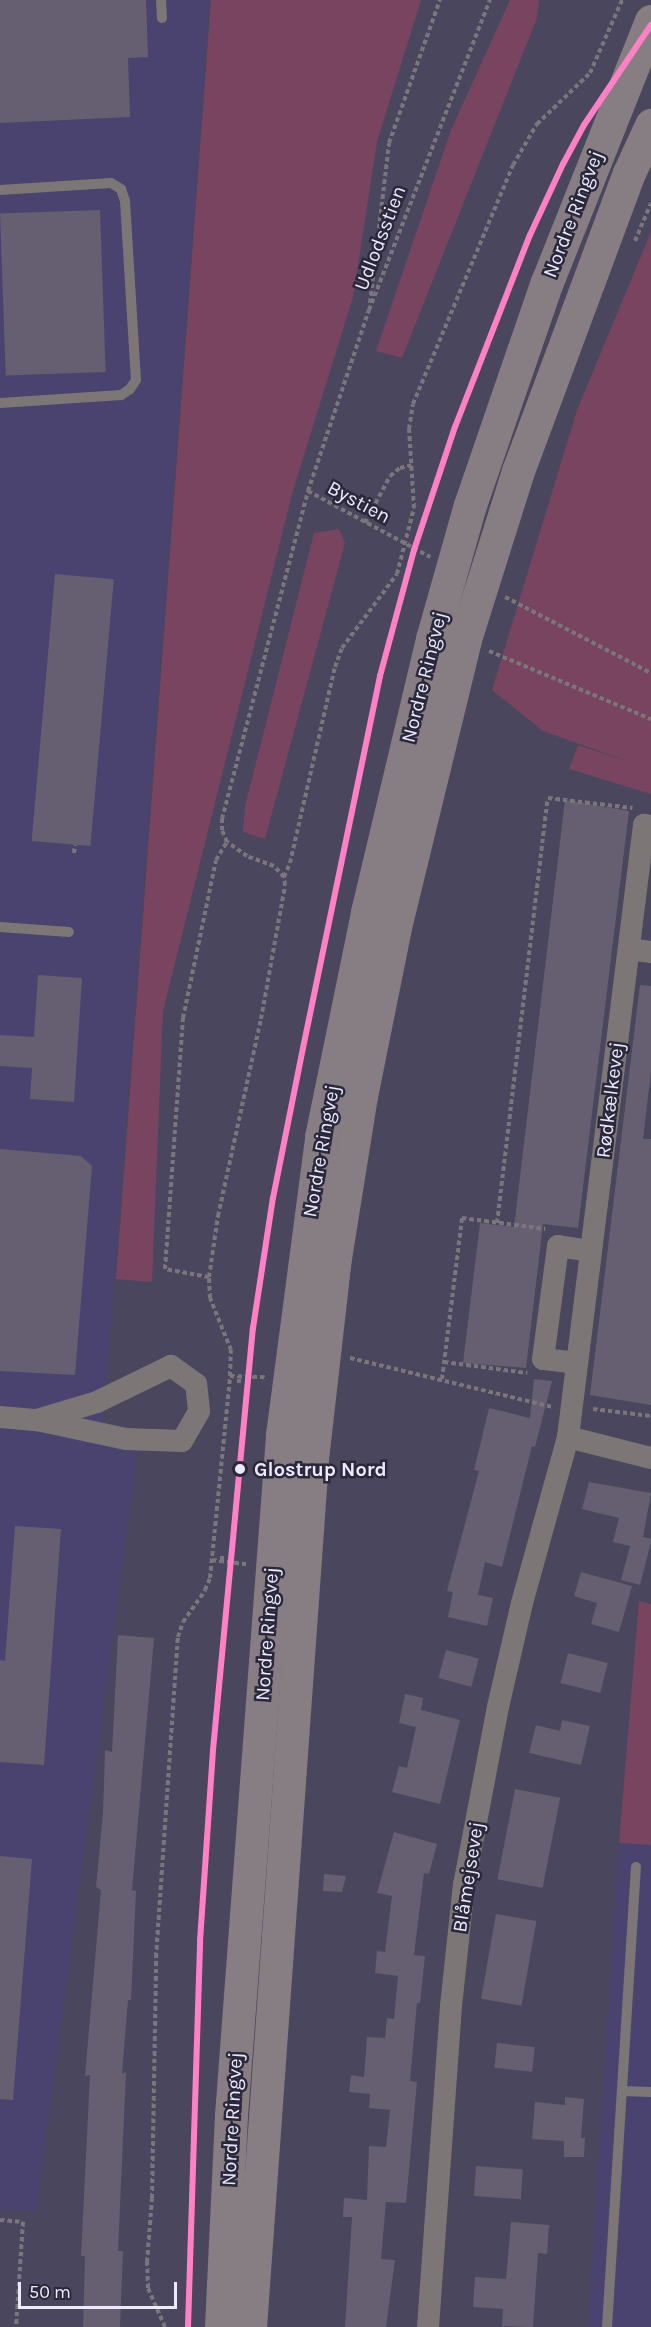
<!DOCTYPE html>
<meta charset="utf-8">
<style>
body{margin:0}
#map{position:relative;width:651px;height:2327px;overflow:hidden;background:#4a465d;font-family:Karla,sans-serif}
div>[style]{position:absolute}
.built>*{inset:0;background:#4b436f}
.green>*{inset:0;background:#784460}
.building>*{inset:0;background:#665f71;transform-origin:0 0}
.path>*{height:4px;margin-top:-2px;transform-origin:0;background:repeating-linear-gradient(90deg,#7a767b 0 4.5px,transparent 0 7.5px)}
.service>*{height:10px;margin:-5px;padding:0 5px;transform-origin:5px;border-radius:5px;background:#7d7676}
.minor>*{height:22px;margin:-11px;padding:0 11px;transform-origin:11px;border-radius:11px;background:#7d7676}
.primary>*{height:33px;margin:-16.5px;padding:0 16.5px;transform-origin:16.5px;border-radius:16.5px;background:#867e82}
.tram-1>*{height:6px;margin:-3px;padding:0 3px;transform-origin:3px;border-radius:3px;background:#ff80c5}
.dots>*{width:16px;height:16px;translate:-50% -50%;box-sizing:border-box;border:3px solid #2b283b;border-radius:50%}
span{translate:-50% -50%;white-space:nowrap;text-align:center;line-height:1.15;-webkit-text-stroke:5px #2b283b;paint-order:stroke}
.street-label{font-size:20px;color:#eceafe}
.stop-label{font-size:20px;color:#eceafe;font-weight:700}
.left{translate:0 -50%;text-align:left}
.scale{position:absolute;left:18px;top:2282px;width:159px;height:27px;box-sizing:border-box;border:3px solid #eceafe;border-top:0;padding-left:8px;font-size:18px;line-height:21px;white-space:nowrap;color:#eceafe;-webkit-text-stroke:4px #2b283b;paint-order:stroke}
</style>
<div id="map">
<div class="built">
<i style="clip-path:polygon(0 0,210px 0,102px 1445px,138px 1448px,36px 2211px,0 2209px)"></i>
<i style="clip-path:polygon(619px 1843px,651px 1845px,651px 2327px,588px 2327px)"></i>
</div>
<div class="green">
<i style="clip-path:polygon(211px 0,421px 0,377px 142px,353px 297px,292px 494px,163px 1011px,152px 1282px,116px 1279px)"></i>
<i style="clip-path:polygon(510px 0,539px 0,537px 18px,402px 358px,376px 351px,451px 130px)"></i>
<i style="clip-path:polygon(651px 232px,651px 794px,569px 769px,578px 745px,630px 762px,543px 731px,492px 690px,577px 410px)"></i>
<i style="clip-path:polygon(339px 529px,345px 543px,265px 839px,243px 832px,245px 806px,314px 533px)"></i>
<i style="clip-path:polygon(639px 1601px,651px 1604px,651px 1845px,619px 1843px)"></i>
</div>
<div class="building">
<i style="clip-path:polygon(0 0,146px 0,148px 57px,128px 58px,130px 117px,0 123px)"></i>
<i style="left:100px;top:210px;width:162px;height:100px;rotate:88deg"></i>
<i style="left:55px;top:574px;width:59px;height:268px;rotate:5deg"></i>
<i style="clip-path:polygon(565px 800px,629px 811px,578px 1228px,543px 1224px,526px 1368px,463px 1363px,480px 1223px,514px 1227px)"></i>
<i style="clip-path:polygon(38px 975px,82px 978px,74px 1102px,30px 1099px,32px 1068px,0 1066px,0 1035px,34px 1037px)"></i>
<i style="clip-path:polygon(640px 985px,651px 986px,651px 1072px,643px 1139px,651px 1139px,651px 1405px,590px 1395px)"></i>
<i style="clip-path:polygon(0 1149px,81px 1156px,92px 1166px,75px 1375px,0 1371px)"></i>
<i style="clip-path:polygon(534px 1379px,552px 1381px,535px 1447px,532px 1446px,502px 1567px,485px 1562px,478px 1595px,493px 1598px,487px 1626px,448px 1617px,453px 1592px,447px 1591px,479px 1471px,474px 1470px,489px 1408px,530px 1418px)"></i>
<i style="clip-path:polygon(589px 1482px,651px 1493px,643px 1537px,651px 1539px,651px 1542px,640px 1585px,621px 1580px,630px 1546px,613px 1542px,619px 1518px,582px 1509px)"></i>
<i style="clip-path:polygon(15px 1526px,61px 1529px,44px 1765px,0 1762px,0 1660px,5px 1661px)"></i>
<i style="clip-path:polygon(581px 1572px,632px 1586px,619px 1632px,591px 1624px,597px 1603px,574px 1596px)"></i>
<i style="clip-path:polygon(118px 1635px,154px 1638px,132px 1890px,136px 1891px,131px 2000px,128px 2000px,122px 2074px,126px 2072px,118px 2251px,123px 2251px,120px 2327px,83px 2327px,85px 2256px,81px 2256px,90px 2075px,85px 2076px,101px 1890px,96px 1887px,103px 1813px,105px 1750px,112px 1752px)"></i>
<i style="left:446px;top:1650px;width:34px;height:29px;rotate:15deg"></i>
<i style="left:568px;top:1653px;width:41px;height:31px;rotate:14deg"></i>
<i style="clip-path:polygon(405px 1694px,423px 1698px,421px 1710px,460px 1720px,440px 1804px,392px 1792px,399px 1766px,407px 1768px,416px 1727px,399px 1723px)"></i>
<i style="clip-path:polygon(562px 1720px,590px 1726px,581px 1765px,529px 1753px,536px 1725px,560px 1731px)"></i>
<i style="left:515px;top:1789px;width:46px;height:92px;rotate:11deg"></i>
<i style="clip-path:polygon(394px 1832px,437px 1844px,429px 1874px,424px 1873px,414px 1955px,425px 1956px,420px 2003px,417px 2003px,410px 2081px,417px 2082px,406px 2203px,386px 2202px,381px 2259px,395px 2260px,386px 2327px,345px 2327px,352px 2217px,343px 2217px,344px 2198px,367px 2200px,369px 2146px,386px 2147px,390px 2110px,369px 2108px,370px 2094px,349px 2092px,351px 2075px,364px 2077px,367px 2037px,385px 2038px,387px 2018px,394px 2019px,398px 1976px,375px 1973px,377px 1951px,385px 1952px,392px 1896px,377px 1893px)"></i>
<i style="clip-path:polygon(0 1856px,32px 1859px,13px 2100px,0 2099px)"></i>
<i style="clip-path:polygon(324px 1874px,346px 1876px,342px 1892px,323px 1891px)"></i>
<i style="left:496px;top:1914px;width:41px;height:86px;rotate:10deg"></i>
<i style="left:497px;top:2043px;width:38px;height:25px;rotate:6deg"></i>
<i style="clip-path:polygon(565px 2097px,584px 2099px,581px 2138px,585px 2138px,584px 2157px,564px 2157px,564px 2141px,532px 2139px,535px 2102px,565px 2105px)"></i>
<i style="left:476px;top:2166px;width:47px;height:30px;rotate:4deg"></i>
<i style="clip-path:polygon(511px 2222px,549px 2225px,547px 2254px,538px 2253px,533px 2327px,502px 2326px,503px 2309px,473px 2307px,475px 2277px,506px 2279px)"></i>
</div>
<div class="path">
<i style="left:635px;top:241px;width:41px;rotate:-67.2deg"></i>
<i style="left:370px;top:303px;width:161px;rotate:-83.2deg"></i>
<i style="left:389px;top:143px;width:152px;rotate:-70.4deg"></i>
<i style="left:308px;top:491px;width:139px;rotate:28.4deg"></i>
<i style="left:365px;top:523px;width:53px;rotate:-62deg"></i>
<i style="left:390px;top:476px;width:13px;rotate:-39deg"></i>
<i style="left:400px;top:468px;width:12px;rotate:-14deg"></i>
<i style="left:505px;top:597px;width:165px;rotate:27.5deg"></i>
<i style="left:489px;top:651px;width:176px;rotate:22.8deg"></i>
<i style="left:74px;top:853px;width:8px;rotate:-83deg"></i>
<i style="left:284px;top:877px;width:15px;rotate:-132deg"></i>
<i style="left:274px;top:866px;width:29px;rotate:-160deg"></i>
<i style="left:247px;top:856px;width:24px;rotate:-145deg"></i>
<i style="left:227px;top:842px;width:13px;rotate:-113deg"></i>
<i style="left:222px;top:830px;width:11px;rotate:-90deg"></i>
<i style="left:222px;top:819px;width:339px;rotate:-75.3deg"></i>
<i style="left:308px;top:491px;width:191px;rotate:-71.4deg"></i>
<i style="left:369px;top:310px;width:333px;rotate:-68.7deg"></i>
<i style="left:497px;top:1223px;width:428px;rotate:-83.2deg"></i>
<i style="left:548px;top:798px;width:85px;rotate:6.8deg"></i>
<i style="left:209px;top:1277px;width:45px;rotate:-169.7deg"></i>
<i style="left:165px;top:1269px;width:252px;rotate:-85.9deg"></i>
<i style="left:183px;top:1018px;width:161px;rotate:-78.2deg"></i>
<i style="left:216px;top:860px;width:21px;rotate:-59deg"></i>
<i style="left:350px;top:1358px;width:209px;rotate:13.6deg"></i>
<i style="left:444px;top:1362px;width:84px;rotate:7.5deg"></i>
<i style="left:230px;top:1376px;width:35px;rotate:2deg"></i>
<i style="left:442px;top:1379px;width:162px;rotate:-82.9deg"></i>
<i style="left:462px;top:1218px;width:84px;rotate:7.5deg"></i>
<i style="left:239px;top:1383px;width:7px;rotate:-90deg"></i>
<i style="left:593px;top:1409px;width:58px;rotate:6.9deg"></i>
<i style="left:212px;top:1560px;width:35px;rotate:7deg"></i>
<i style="left:222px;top:1561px;width:8px;rotate:-90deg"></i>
<i style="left:0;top:2220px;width:23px;rotate:5deg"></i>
<i style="left:23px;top:2222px;width:105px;rotate:93.8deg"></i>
<i style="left:165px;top:2327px;width:43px;rotate:-113.6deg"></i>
<i style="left:148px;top:2288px;width:26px;rotate:-92deg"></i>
<i style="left:147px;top:2262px;width:64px;rotate:-85.5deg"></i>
<i style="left:152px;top:2198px;width:241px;rotate:-89deg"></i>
<i style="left:156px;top:1957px;width:321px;rotate:-86.1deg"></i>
<i style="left:178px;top:1637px;width:16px;rotate:-72deg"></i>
<i style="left:183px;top:1622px;width:39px;rotate:-55deg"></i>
<i style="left:205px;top:1590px;width:13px;rotate:-67deg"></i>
<i style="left:210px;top:1578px;width:203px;rotate:-84.3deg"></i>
<i style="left:230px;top:1376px;width:26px;rotate:-88deg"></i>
<i style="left:231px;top:1350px;width:56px;rotate:-112deg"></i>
<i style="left:210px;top:1298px;width:21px;rotate:-93deg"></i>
<i style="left:209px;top:1277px;width:62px;rotate:-81.6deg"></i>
<i style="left:218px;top:1216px;width:202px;rotate:-77.7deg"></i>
<i style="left:261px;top:1019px;width:136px;rotate:-79.8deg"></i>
<i style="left:285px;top:885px;width:8px;rotate:-97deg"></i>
<i style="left:284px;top:877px;width:15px;rotate:-67deg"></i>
<i style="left:290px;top:863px;width:201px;rotate:-77.1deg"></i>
<i style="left:335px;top:667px;width:20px;rotate:-70deg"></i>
<i style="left:342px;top:648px;width:92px;rotate:-53.4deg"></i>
<i style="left:397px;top:574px;width:68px;rotate:-75.6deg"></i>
<i style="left:414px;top:508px;width:79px;rotate:-93.6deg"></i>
<i style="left:409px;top:429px;width:25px;rotate:-81deg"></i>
<i style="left:413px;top:404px;width:259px;rotate:-67.3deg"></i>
<i style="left:513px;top:165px;width:48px;rotate:-59.7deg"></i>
<i style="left:537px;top:124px;width:74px;rotate:-43.9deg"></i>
<i style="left:590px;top:73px;width:80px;rotate:-66.3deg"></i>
</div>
<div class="service">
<i style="left:161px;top:0;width:18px;rotate:87deg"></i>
<i style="left:0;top:190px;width:111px;rotate:-3.6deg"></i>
<i style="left:111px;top:183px;width:12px;rotate:31deg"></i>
<i style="left:121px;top:189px;width:13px;rotate:72deg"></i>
<i style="left:125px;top:201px;width:179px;rotate:86.5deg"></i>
<i style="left:136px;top:380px;width:11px;rotate:124deg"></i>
<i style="left:130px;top:389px;width:11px;rotate:146deg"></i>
<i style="left:121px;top:395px;width:121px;rotate:176.2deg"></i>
<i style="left:0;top:927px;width:69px;rotate:4.1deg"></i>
<i style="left:622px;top:2091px;width:29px;rotate:2deg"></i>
<i style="left:607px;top:2327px;width:461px;rotate:-86.4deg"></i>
</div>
<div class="minor">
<i style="left:629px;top:949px;width:22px;rotate:8deg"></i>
<i style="left:577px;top:1363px;width:34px;rotate:-173deg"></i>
<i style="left:543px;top:1359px;width:114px;rotate:-82.4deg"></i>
<i style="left:558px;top:1246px;width:33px;rotate:9deg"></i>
<i style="left:0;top:1417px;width:37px;rotate:5deg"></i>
<i style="left:37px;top:1420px;width:91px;rotate:12.1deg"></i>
<i style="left:126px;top:1439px;width:56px;rotate:2deg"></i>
<i style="left:182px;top:1441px;width:34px;rotate:-60deg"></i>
<i style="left:199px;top:1411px;width:27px;rotate:-96deg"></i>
<i style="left:196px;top:1384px;width:31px;rotate:-144deg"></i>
<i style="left:171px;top:1366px;width:82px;rotate:154.1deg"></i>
<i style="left:97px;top:1402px;width:63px;rotate:163.3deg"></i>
<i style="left:568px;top:1437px;width:86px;rotate:14.2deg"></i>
<i style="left:428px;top:2327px;width:322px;rotate:-85.9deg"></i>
<i style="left:451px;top:2006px;width:122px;rotate:-83.9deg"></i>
<i style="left:464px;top:1885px;width:181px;rotate:-79.2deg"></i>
<i style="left:498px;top:1707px;width:107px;rotate:-77deg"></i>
<i style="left:522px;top:1603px;width:172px;rotate:-74.5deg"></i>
<i style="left:568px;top:1437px;width:617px;rotate:-82.92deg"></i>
<i style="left:644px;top:825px;width:7px;rotate:8deg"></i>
</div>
<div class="primary">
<i style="left:221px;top:2327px;width:212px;rotate:-87.3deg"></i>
<i style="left:231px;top:2115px;width:682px;rotate:-85.71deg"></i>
<i style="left:282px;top:1435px;width:301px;rotate:-82.5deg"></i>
<i style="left:321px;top:1137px;width:230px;rotate:-78.4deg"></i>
<i style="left:367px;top:912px;width:281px;rotate:-76.6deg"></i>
<i style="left:432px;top:639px;width:139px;rotate:-74.2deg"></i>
<i style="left:470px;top:505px;width:236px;rotate:-71deg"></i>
<i style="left:547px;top:282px;width:281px;rotate:-68.3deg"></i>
<i style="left:250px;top:2327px;width:870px;rotate:-85.91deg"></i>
<i style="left:312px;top:1459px;width:202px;rotate:-83.5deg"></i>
<i style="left:335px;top:1258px;width:164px;rotate:-80.9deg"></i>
<i style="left:361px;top:1096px;width:172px;rotate:-78.6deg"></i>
<i style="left:395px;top:927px;width:296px;rotate:-76.3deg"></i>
<i style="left:465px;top:639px;width:176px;rotate:-72.5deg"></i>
<i style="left:518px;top:471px;width:318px;rotate:-69.6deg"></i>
<i style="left:629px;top:173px;width:53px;rotate:-65.4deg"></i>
</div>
<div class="tram-1">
<i style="left:188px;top:2327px;width:386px;rotate:-88.2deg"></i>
<i style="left:200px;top:1941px;width:191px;rotate:-86.1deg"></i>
<i style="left:213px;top:1750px;width:424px;rotate:-84.6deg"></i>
<i style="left:253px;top:1328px;width:132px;rotate:-81.3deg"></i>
<i style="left:273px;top:1198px;width:153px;rotate:-78.7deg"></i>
<i style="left:303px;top:1048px;width:380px;rotate:-78.3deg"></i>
<i style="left:380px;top:676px;width:131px;rotate:-74.9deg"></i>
<i style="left:414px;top:550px;width:130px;rotate:-71.6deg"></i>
<i style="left:455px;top:427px;width:206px;rotate:-68.7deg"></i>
<i style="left:530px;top:235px;width:78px;rotate:-65.1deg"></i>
<i style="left:563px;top:164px;width:44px;rotate:-61.7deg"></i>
<i style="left:584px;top:125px;width:120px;rotate:-56.2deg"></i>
</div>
<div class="dots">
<i style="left:240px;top:1469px;background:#eceafe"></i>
</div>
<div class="street-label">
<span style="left:573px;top:214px;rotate:-69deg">Nordre Ringvej</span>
<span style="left:380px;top:238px;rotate:-69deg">Udlodsstien</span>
<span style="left:359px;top:502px;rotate:28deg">Bystien</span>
<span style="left:424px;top:677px;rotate:-76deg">Nordre Ringvej</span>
<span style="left:610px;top:1100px;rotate:-83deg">Rødkælkevej</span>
<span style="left:321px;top:1151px;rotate:-80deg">Nordre Ringvej</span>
<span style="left:267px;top:1634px;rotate:-86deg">Nordre Ringvej</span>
<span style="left:468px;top:1877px;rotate:-81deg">Blåmejsevej</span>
<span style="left:232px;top:2119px;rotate:-87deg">Nordre Ringvej</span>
</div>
<div class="stop-label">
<span class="left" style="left:254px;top:1469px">Glostrup Nord</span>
</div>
<div class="scale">50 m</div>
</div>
